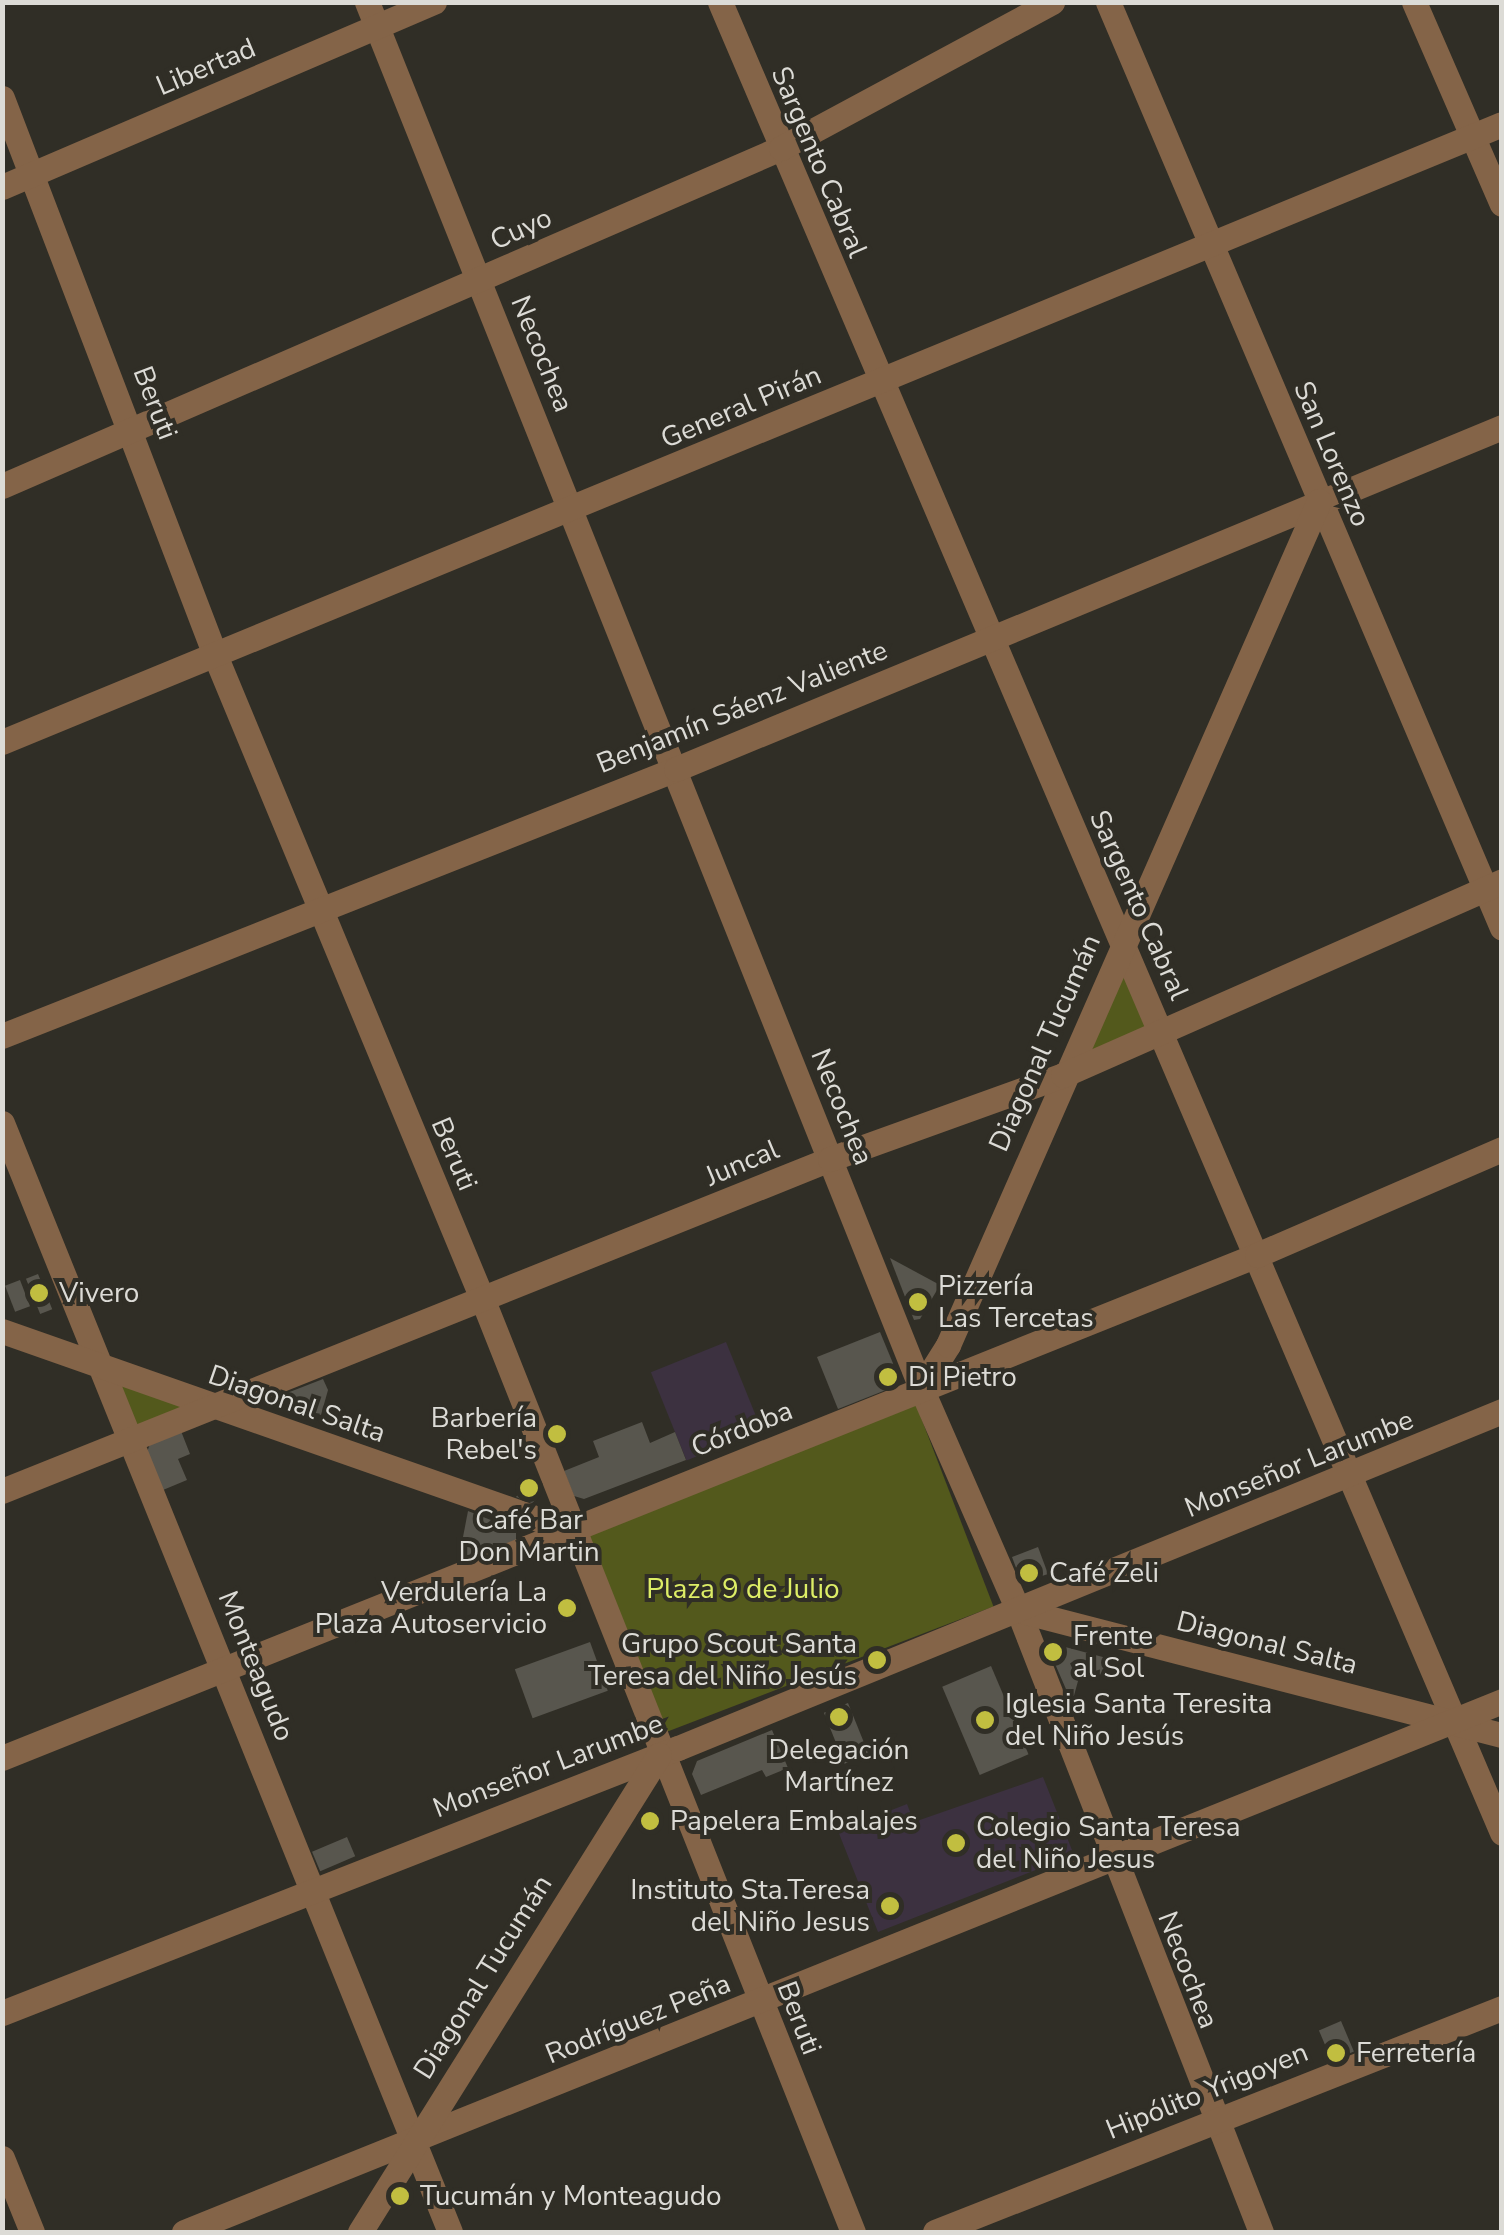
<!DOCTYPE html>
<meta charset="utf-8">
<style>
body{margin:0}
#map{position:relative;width:1504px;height:2235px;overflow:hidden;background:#302e26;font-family:"Nunito Sans",sans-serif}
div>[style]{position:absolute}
.education>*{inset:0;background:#3c3140;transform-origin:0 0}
.green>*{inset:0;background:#53591c;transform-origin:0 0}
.building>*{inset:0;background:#58564e;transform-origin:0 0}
.minor>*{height:25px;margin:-12.5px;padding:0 12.5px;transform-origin:12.5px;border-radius:12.5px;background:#846448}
.dots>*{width:28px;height:28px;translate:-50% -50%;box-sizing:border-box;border:5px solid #302e26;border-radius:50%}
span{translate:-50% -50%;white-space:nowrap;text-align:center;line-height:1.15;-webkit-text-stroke:8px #302e26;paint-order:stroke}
.street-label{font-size:28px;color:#dcdbd6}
.poi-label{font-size:28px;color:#dcdbd6}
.left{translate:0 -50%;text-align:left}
.right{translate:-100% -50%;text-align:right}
.park-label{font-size:28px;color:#dded66}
.frame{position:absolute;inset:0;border:5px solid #dcdbd6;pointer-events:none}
</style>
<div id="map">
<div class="education">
<i style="left:726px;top:1342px;width:95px;height:81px;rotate:68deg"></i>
<i style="clip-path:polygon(1043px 1777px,1074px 1855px,878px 1932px,838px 1831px,907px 1804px,914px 1822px)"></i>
</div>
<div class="green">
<i style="clip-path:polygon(1121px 945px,1162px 1031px,1063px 1075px)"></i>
<i style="clip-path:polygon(99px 1367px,211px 1407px,128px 1441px)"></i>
<i style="left:915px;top:1402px;width:219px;height:356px;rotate:69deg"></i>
</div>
<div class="building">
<i style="clip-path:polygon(890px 1258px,940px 1285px,920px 1319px,914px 1320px)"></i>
<i style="left:38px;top:1274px;width:38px;height:13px;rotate:68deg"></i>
<i style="left:20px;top:1280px;width:28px;height:16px;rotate:69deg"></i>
<i style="clip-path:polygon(880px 1332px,897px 1373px,891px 1388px,838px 1409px,817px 1357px)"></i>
<i style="clip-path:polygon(323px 1379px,328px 1390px,321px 1415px,287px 1402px,287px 1393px)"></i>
<i style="clip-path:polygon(642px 1422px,650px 1443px,675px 1432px,686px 1460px,584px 1499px,574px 1496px,564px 1471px,599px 1457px,593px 1441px)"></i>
<i style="clip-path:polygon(181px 1431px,190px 1454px,178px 1459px,187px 1480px,163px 1490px,147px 1452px,150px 1444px)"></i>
<i style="clip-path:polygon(531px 1479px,539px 1497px,532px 1503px,516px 1497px)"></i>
<i style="clip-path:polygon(468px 1511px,516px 1530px,516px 1540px,458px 1563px)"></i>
<i style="clip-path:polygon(1038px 1547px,1048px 1574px,1033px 1579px,1018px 1573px,1012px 1557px)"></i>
<i style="left:590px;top:1642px;width:52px;height:80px;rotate:70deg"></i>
<i style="clip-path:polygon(1054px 1644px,1114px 1660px,1110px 1677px,1081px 1670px,1072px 1703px,1049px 1650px)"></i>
<i style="left:991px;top:1666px;width:96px;height:53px;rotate:67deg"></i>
<i style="left:848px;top:1703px;width:55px;height:26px;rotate:68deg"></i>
<i style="clip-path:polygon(772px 1730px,788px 1768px,766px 1777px,762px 1770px,701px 1795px,692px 1774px,697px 1761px)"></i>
<i style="left:347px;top:1837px;width:21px;height:38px;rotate:67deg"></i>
<i style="left:1341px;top:2021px;width:33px;height:24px;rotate:67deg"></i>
</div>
<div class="minor">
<i style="left:367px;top:2px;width:1493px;rotate:68.21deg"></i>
<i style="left:921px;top:1388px;width:242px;rotate:66.4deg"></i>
<i style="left:1018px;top:1610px;width:668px;rotate:68.66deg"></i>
<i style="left:720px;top:2px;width:1991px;rotate:66.87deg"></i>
<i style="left:1108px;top:2px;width:1006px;rotate:66.95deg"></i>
<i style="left:1414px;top:2px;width:220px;rotate:66.5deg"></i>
<i style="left:2px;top:98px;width:596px;rotate:69.07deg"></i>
<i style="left:215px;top:655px;width:702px;rotate:67.46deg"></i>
<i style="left:484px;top:1303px;width:1000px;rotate:68.34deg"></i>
<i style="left:2px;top:187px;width:470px;rotate:-23.2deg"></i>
<i style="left:2px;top:486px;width:849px;rotate:-23.46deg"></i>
<i style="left:781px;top:148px;width:308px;rotate:-28.3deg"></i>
<i style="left:2px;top:742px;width:1622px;rotate:-22.39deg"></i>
<i style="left:2px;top:1036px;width:725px;rotate:-21.61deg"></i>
<i style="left:676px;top:769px;width:894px;rotate:-22.49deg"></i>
<i style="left:2px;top:1123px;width:1196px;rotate:68deg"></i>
<i style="left:2px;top:1331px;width:604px;rotate:19.33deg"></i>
<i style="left:921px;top:1388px;width:51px;rotate:-57.9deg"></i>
<i style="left:948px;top:1345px;width:922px;rotate:-66.27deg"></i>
<i style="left:2px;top:1491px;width:892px;rotate:-21.85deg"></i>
<i style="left:830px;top:1159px;width:248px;rotate:-19.8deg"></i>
<i style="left:1063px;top:1075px;width:480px;rotate:-23.8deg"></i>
<i style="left:1018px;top:1610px;width:500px;rotate:14.5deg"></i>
<i style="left:2px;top:1758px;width:1352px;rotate:-21.84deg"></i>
<i style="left:1257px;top:1255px;width:267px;rotate:-23.4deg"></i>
<i style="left:2px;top:2013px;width:726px;rotate:-21.41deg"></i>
<i style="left:678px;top:1748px;width:890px;rotate:-22.24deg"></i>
<i style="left:2px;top:2158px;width:80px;rotate:67.9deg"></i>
<i style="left:184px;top:2232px;width:1421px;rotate:-21.94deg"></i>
<i style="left:360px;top:2232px;width:563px;rotate:-57.92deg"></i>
<i style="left:935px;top:2232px;width:610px;rotate:-21.56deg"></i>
</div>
<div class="dots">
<i style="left:39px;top:1293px;background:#c1be40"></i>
<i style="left:918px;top:1302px;background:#c1be40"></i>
<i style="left:888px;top:1377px;background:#c1be40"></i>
<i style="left:557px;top:1434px;background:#c1be40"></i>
<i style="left:529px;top:1488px;background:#c1be40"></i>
<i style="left:1029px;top:1573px;background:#c1be40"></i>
<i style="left:567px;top:1608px;background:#c1be40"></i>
<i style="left:1053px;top:1652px;background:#c1be40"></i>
<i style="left:877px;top:1660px;background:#c1be40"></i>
<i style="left:839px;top:1717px;background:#c1be40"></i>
<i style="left:985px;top:1720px;background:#c1be40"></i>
<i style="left:650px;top:1821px;background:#c1be40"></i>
<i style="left:956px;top:1843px;background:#c1be40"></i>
<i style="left:890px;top:1906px;background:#c1be40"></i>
<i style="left:1336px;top:2053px;background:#c1be40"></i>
<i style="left:400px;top:2196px;background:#c1be40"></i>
</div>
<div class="street-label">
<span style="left:206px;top:67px;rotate:-23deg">Libertad</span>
<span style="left:819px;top:162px;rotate:67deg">Sargento Cabral</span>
<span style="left:521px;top:229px;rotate:-24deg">Cuyo</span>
<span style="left:542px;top:354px;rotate:68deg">Necochea</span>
<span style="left:155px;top:403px;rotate:69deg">Beruti</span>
<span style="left:741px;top:407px;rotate:-23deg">General Pirán</span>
<span style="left:1332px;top:454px;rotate:67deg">San Lorenzo</span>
<span style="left:742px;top:707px;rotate:-22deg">Benjamín Sáenz Valiente</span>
<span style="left:1139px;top:905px;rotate:66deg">Sargento Cabral</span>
<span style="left:1045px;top:1043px;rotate:-66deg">Diagonal Tucumán</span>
<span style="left:842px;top:1107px;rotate:68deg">Necochea</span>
<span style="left:454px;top:1154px;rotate:67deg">Beruti</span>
<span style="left:742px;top:1163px;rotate:-23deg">Juncal</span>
<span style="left:297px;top:1404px;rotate:19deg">Diagonal Salta</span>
<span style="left:742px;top:1429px;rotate:-22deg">Córdoba</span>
<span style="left:1299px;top:1464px;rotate:-22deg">Monseñor Larumbe</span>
<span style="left:1267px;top:1643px;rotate:14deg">Diagonal Salta</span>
<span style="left:256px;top:1666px;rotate:68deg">Monteagudo</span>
<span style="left:548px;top:1766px;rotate:-21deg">Monseñor Larumbe</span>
<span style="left:1188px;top:1970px;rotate:69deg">Necochea</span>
<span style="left:483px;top:1977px;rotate:-58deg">Diagonal Tucumán</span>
<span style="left:799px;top:2018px;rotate:69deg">Beruti</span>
<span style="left:638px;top:2019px;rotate:-22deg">Rodríguez Peña</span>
<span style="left:1207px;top:2091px;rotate:-22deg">Hipólito Yrigoyen</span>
</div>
<div class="poi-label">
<span class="left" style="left:938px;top:1302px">Pizzería<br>Las Tercetas</span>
<span class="left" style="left:59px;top:1293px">Vivero</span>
<span class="left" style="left:908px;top:1377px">Di Pietro</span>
<span class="right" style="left:537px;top:1434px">Barbería<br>Rebel's</span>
<span style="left:529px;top:1536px">Café Bar<br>Don Martin</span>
<span class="left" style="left:1049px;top:1573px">Café Zeli</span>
<span class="right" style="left:547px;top:1608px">Verdulería La<br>Plaza Autoservicio</span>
<span class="left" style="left:1073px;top:1652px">Frente<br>al Sol</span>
<span class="right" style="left:857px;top:1660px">Grupo Scout Santa<br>Teresa del Niño Jesús</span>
<span class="left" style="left:1005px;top:1720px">Iglesia Santa Teresita<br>del Niño Jesús</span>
<span style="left:839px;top:1766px">Delegación<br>Martínez</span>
<span class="left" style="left:670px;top:1821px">Papelera Embalajes</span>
<span class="left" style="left:976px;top:1843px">Colegio Santa Teresa<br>del Niño Jesus</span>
<span class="right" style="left:870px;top:1906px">Instituto Sta.Teresa<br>del Niño Jesus</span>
<span class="left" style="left:1356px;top:2053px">Ferretería</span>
<span class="left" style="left:420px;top:2196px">Tucumán y Monteagudo</span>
</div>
<div class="park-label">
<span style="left:743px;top:1589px">Plaza 9 de Julio</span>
</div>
<div class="frame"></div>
</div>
